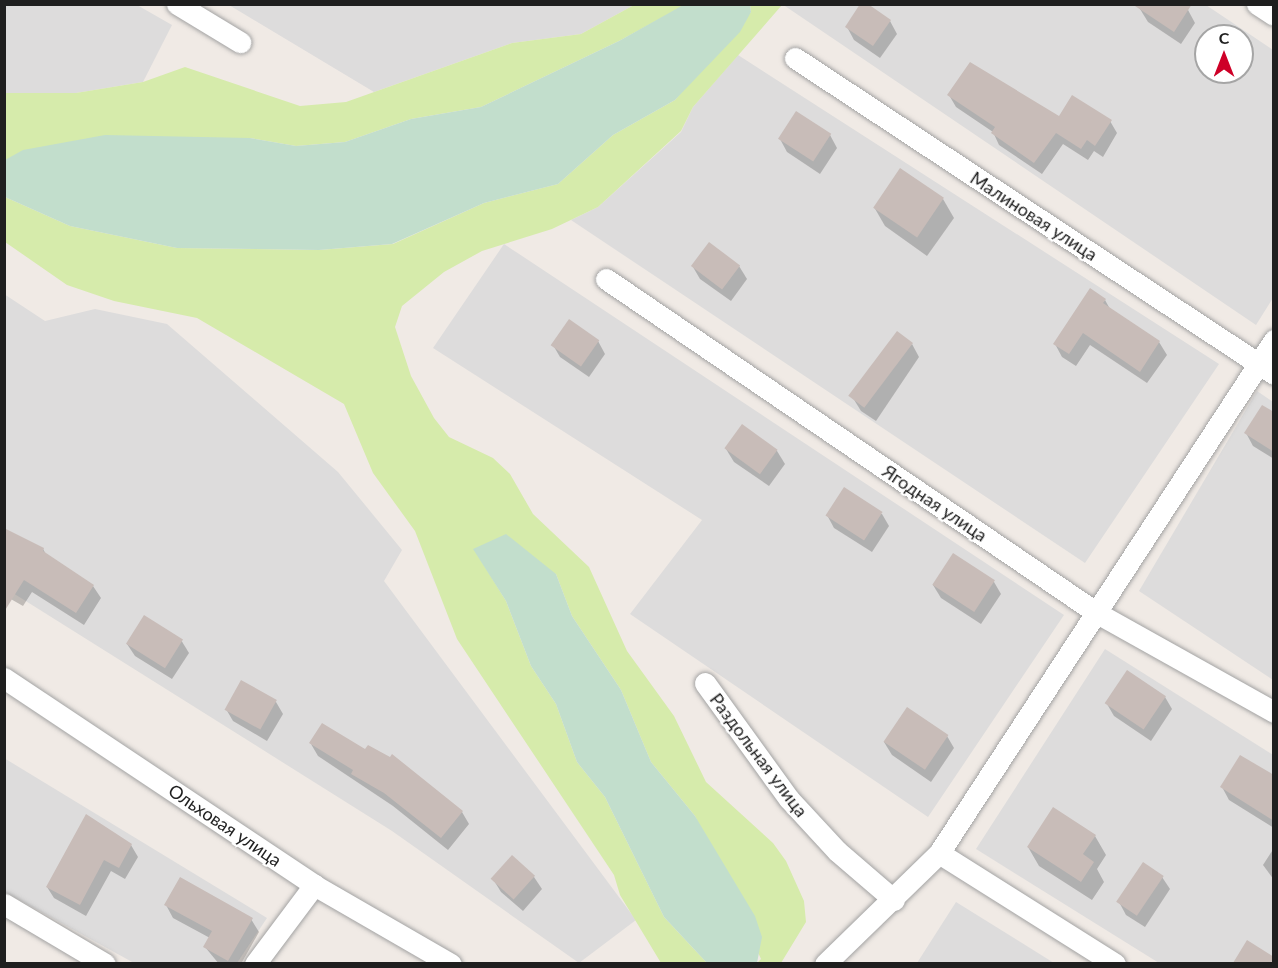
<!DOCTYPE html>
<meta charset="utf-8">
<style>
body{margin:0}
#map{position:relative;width:1278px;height:968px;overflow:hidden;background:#f0eae5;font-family:Lato,sans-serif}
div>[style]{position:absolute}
.residential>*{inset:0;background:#dddcdc}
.grass>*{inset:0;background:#d6ebab}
.wetland>*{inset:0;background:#c2decc}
.shadow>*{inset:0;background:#0003}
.building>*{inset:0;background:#c8bcb8;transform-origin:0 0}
.roads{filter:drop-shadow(0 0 2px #a3a3a3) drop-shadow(0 0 2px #a3a3a3)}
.minor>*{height:21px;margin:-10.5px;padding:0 10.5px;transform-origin:10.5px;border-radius:10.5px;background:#fff}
span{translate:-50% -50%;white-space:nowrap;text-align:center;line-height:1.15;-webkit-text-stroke:4.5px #fff;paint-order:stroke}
.street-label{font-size:18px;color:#1f1f1f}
.frame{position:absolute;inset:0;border:6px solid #1f1f1f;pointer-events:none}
.north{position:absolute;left:1194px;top:24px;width:60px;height:60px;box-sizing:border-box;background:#fff;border:2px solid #a5a5a5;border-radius:50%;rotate:0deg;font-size:16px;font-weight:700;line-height:24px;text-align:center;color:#1f1f1f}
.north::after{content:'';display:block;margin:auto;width:21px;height:27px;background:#ce0027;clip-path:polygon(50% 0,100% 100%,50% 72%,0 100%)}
</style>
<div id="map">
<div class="residential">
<i style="clip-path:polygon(evenodd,782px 4px,1206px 5px,1273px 50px,1273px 298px,1256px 325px,782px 4px,1206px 36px,1242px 36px,1242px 72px,1206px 72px,1206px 36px)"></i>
<i style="clip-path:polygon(4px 5px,137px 5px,172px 25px,143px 82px,76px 93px,5px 93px)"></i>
<i style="clip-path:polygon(229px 5px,634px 5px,581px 34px,512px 43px,374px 92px)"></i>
<i style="clip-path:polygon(738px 55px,1219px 364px,1085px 563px,571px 220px,598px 207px,681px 132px,693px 107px)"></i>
<i style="clip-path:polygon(504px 244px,1064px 615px,928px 817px,630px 614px,702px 520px,433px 348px)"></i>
<i style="clip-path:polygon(4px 294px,45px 321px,95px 309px,167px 324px,338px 472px,402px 550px,384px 581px,636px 920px,579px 963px,392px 831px,5px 588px)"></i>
<i style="clip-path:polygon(1257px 391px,1273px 402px,1273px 680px,1139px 591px)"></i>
<i style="clip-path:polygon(1105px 649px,1273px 755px,1273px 963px,1159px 963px,976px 849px)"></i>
<i style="clip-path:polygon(4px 758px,267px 918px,237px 963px,134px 963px,5px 892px)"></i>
<i style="clip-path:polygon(956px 902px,1054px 963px,917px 963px)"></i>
</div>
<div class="grass">
<i style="clip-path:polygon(634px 5px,685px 5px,619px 41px,481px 107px,411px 119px,345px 142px,296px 146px,250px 138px,5px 160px,5px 93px,76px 93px,143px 82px,185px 67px,300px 106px,346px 102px,512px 43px,581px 34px)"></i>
<i style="clip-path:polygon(750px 5px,782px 5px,693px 107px,681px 131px,598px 207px,552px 229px,482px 251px,444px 272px,402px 306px,395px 327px,411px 376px,434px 418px,449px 437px,493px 458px,510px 474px,533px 514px,589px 567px,627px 651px,674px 716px,706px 782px,773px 843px,786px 861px,804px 901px,806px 922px,781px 963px,757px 963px,761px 959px,695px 816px,651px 762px,621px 690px,572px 616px,556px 574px,474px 549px,506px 601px,531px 666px,556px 704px,577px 762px,605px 797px,664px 917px,707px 963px,661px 963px,620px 895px,614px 875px,457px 639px,415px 531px,373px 473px,344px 404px,197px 318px,114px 301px,67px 285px,5px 242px,5px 197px,70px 226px,177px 248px,319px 250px,393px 244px,484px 203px,558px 184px,613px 135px,675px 100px,751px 12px)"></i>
</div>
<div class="wetland">
<i style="clip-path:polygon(685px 4px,750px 5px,751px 12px,740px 32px,675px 100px,613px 135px,558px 184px,484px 203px,392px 244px,319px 250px,177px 248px,70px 226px,5px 197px,5px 160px,23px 150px,105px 135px,250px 138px,296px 146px,345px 142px,411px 119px,481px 107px,619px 41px)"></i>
<i style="clip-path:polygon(506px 534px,556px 574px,572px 616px,621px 690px,651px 762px,695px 816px,755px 916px,762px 937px,757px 963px,707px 963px,664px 917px,605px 797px,577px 762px,556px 704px,531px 666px,506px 601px,473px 549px)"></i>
</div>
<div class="shadow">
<i style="clip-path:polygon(1140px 9px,1188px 10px,1195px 23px,1181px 44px,1148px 22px)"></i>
<i style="clip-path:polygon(890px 21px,897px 34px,880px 58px,854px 40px,847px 27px)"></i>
<i style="clip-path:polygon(949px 95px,1059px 118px,1110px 121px,1117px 133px,1103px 157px,1094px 151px,1088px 160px,1063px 144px,1042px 174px,999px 145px,993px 132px,956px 107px)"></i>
<i style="clip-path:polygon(830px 135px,837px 148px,820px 174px,787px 152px,780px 139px)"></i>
<i style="clip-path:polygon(943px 199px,954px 218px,927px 256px,885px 226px,874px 207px)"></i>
<i style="clip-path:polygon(709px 244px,739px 266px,747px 279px,731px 301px,700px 279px,693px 267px)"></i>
<i style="clip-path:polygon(1105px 300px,1110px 309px,1159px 342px,1167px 355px,1147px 383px,1090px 345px,1076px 366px,1062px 357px,1055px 344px)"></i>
<i style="clip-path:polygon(598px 341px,605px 354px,589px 377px,560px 357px,553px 345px)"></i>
<i style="clip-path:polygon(912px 344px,919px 357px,876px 421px,861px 411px,853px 398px)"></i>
<i style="clip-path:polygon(1274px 414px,1274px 459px,1253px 446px,1246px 433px)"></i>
<i style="clip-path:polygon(743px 427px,777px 451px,785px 464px,769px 486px,734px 462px,726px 449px)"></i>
<i style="clip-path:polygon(882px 514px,889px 526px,872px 552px,834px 528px,827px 515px)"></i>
<i style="clip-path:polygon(43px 549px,47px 556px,93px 586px,101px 598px,84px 625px,32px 592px,23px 606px,9px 598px)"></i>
<i style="clip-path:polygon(954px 555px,994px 582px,1001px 594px,981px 624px,941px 598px,933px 585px)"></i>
<i style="clip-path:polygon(181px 640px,189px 653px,172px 679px,135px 656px,127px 644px)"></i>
<i style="clip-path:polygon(1165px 697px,1172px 709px,1151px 741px,1114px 716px,1107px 704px)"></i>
<i style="clip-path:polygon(276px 702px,283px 714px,267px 741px,233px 721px,226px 709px)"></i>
<i style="clip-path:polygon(947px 736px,954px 748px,931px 782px,892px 755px,884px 742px)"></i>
<i style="clip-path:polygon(311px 744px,462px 812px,469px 824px,448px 850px,393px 806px,318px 756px)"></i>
<i style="clip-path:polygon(1274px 777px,1274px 828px,1229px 800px,1222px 787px)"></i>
<i style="clip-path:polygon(1095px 836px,1106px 855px,1097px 869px,1104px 882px,1092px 900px,1039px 866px,1028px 847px)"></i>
<i style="clip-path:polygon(131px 845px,138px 857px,125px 879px,111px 871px,86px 916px,54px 898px,47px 887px)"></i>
<i style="clip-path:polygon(1274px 848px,1274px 880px,1263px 865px)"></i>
<i style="clip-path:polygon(534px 877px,542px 889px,523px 911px,501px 892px,493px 879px)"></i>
<i style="clip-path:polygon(1162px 877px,1170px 889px,1145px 927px,1126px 915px,1119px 902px)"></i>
<i style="clip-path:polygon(166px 905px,251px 919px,259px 932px,241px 964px,219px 964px,205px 947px,210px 938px,173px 918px)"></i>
<i style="clip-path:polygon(1247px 942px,1274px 959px,1274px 964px,1234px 964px)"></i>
</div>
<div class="building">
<i style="clip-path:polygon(860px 4px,868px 4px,891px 20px,873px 46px,845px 27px)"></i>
<i style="clip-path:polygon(1132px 4px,1192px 4px,1174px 32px)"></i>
<i style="clip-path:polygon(970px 62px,1059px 116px,1072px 95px,1112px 120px,1095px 146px,1087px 140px,1081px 149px,1056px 133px,1034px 163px,991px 133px,995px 127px,947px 95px)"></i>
<i style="left:796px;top:111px;width:42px;height:33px;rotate:33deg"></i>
<i style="left:900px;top:168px;width:53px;height:48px;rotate:34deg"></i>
<i style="left:709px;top:242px;width:39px;height:30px;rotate:37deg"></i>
<i style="clip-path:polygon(1090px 288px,1106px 299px,1103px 303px,1160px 341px,1140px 372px,1083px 333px,1069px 354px,1053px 344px)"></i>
<i style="left:569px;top:319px;width:37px;height:32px;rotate:35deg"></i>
<i style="left:897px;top:331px;width:20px;height:81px;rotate:37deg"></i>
<i style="clip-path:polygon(1262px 405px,1274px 412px,1274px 452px,1244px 433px)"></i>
<i style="left:742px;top:424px;width:44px;height:30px;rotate:36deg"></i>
<i style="left:844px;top:487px;width:46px;height:34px;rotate:33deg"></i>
<i style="clip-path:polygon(4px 528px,44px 548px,43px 551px,94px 585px,76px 613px,24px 580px,4px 612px)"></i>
<i style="left:953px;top:553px;width:50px;height:38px;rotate:33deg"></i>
<i style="left:144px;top:615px;width:46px;height:34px;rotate:32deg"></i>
<i style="left:1127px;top:670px;width:47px;height:40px;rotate:34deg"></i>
<i style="left:241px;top:680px;width:41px;height:34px;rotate:29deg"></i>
<i style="left:907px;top:707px;width:50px;height:42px;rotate:34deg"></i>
<i style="clip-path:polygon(322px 723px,365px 749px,368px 745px,390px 757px,392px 754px,463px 811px,441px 838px,384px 793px,351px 774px,353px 770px,309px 743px)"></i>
<i style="clip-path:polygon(1240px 755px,1274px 775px,1274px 821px,1220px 787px)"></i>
<i style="clip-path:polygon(1053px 807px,1096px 835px,1083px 854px,1094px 862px,1081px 882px,1027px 847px)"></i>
<i style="clip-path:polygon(86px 814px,132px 844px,119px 868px,104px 860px,80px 905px,46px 887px)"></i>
<i style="left:512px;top:855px;width:31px;height:32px;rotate:42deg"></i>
<i style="left:1143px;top:862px;width:25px;height:48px;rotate:34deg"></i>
<i style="clip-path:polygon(180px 877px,253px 918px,228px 961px,203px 947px,212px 931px,164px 905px)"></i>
<i style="clip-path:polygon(1247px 940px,1274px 957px,1274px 963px,1233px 963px)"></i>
</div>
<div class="roads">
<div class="minor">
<i style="left:177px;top:4px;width:74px;rotate:31.1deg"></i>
<i style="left:1257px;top:4px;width:20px;rotate:33deg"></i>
<i style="left:795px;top:58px;width:574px;rotate:33.41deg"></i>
<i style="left:606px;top:279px;width:594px;rotate:34.23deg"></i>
<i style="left:1097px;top:613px;width:203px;rotate:29.2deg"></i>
<i style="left:4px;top:678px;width:373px;rotate:33.7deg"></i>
<i style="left:314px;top:885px;width:158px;rotate:30deg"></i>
<i style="left:705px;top:683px;width:143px;rotate:54.1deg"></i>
<i style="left:789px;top:799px;width:71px;rotate:47.3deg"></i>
<i style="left:837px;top:851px;width:75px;rotate:40.7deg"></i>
<i style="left:939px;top:853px;width:208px;rotate:32.2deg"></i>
<i style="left:4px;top:904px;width:117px;rotate:30.7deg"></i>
<i style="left:255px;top:964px;width:99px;rotate:-53.2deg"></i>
<i style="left:825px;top:964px;width:159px;rotate:-44.2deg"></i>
<i style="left:939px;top:853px;width:613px;rotate:-56.85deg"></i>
</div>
</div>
<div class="street-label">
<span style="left:1034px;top:216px;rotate:33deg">Малиновая улица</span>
<span style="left:935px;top:503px;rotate:34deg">Ягодная улица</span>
<span style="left:759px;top:755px;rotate:53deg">Раздольная улица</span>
<span style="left:225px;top:825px;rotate:34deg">Ольховая улица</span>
</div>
<div class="frame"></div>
<div class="north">С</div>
</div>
